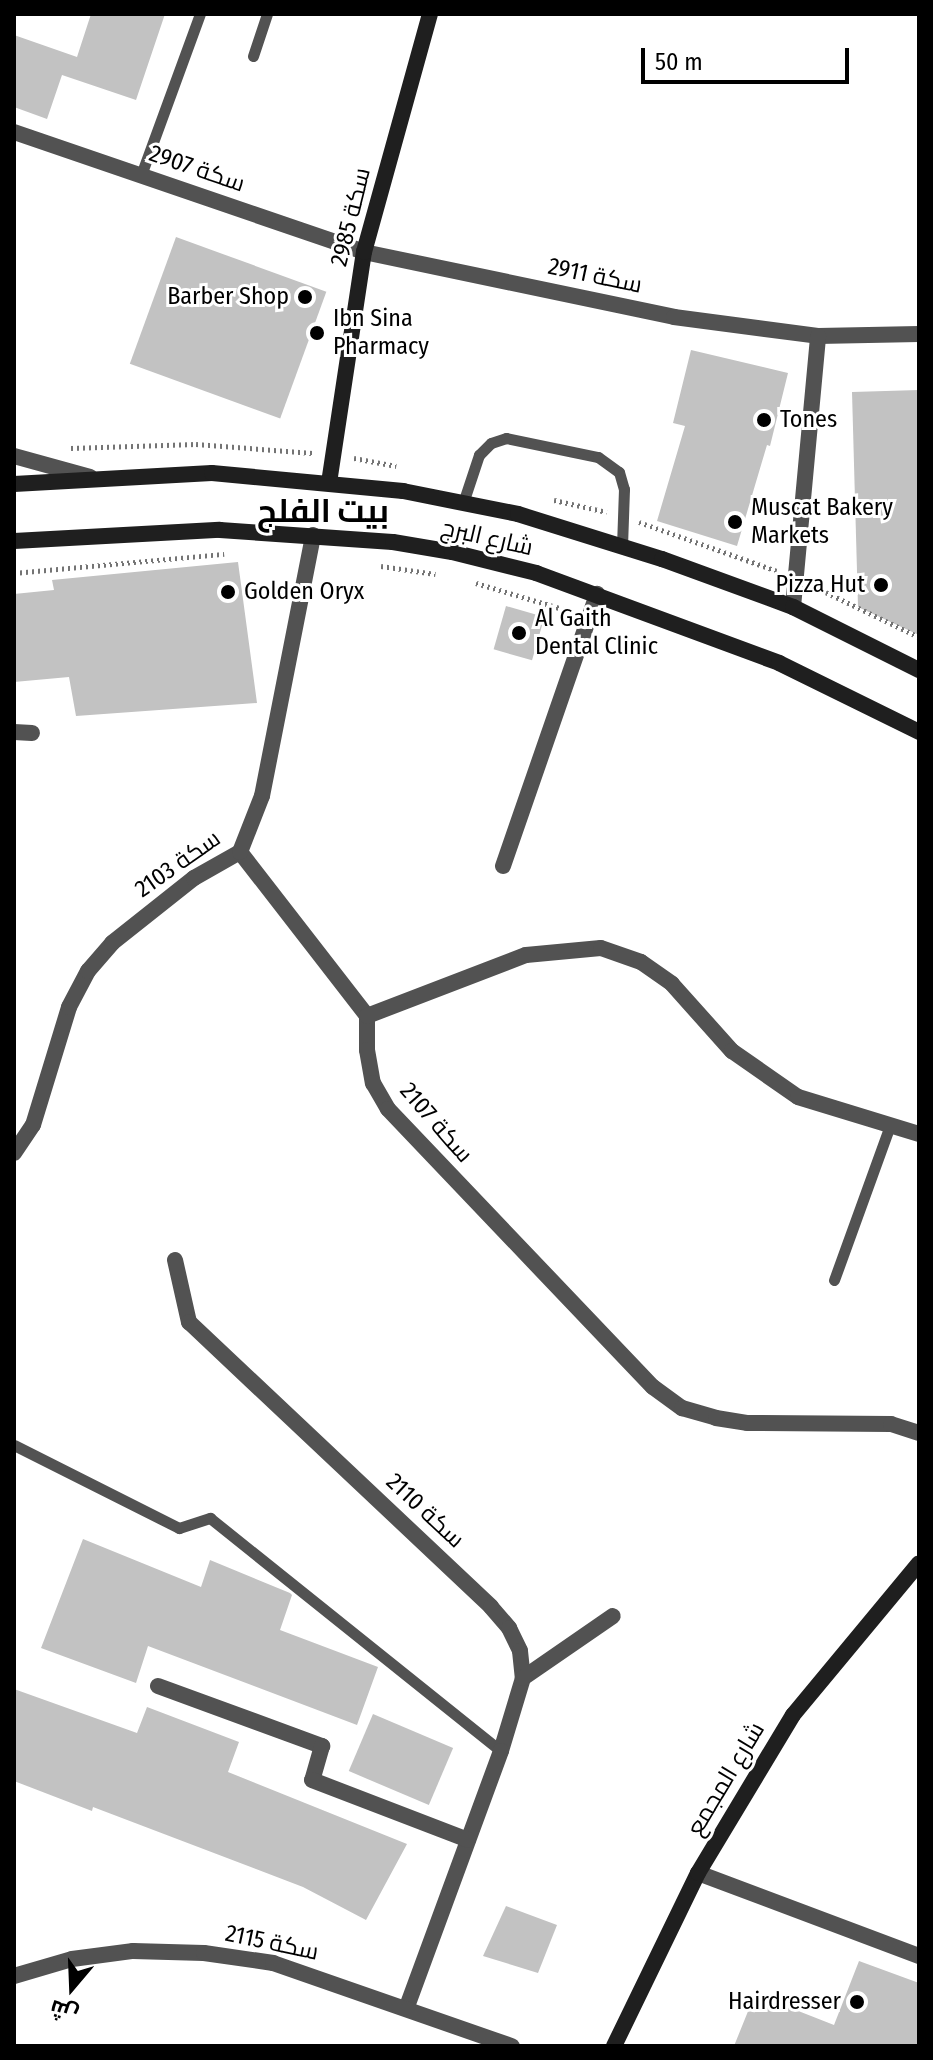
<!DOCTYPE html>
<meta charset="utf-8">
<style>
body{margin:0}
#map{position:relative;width:933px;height:2060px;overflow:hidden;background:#fff;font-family:"Fira Sans Condensed",Cairo,sans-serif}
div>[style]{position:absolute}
.building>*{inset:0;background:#c2c2c2;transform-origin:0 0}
.path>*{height:5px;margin-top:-2.5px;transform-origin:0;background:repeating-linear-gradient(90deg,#747474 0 2px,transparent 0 6px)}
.lane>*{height:11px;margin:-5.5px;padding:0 5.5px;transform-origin:5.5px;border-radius:5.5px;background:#525252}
.street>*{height:16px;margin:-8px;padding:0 8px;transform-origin:8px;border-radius:8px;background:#525252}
.secondary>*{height:16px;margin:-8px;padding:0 8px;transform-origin:8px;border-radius:8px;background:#1f1f1f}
.dots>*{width:22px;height:22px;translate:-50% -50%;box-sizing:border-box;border:4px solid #fff;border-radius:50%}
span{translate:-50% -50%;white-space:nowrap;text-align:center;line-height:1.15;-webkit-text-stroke:6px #fff;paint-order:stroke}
.street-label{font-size:24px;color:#000}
.poi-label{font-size:24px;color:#000}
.right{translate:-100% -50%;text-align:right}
.left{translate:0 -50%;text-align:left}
.district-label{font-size:32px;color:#000;font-weight:700}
.frame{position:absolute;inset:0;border:16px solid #000;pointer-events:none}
.north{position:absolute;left:32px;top:1948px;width:80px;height:80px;-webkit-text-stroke:6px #fff;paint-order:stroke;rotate:199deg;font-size:22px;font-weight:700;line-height:32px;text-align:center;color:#000}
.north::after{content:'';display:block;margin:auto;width:28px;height:36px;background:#000;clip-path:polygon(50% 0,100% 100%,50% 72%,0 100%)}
.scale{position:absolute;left:641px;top:48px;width:208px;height:36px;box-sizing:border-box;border:4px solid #000;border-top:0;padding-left:10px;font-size:24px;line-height:28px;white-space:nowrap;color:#000;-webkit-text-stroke:6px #fff;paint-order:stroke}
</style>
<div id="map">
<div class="building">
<i style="clip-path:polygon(91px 14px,165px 14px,136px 100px,62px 75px,47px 119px,14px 107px,14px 35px,77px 57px)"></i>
<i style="left:176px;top:237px;width:160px;height:135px;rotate:20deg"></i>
<i style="clip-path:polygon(691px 350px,788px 373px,770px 446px,767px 445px,737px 546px,657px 521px,685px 426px,673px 423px)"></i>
<i style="clip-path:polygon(919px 390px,919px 635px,858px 607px,852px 392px)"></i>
<i style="clip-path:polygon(238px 562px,257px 703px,76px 716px,69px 677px,14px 682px,14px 594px,54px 590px,52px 580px)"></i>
<i style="left:506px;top:606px;width:40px;height:45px;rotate:16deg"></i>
<i style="clip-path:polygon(83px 1539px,201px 1587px,210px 1560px,290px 1593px,292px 1595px,280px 1630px,378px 1667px,357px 1725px,148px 1646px,136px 1683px,41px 1648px)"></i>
<i style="clip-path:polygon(14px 1689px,137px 1733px,147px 1707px,239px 1742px,228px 1772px,407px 1844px,366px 1920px,303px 1887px,93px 1807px,92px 1811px,14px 1781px)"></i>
<i style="left:373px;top:1714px;width:87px;height:62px;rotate:23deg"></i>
<i style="clip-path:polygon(506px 1906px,557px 1925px,538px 1973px,483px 1956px)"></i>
<i style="clip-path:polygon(859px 1961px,919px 1983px,919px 2046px,734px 2046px,755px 1994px,834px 2025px)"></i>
</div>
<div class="path">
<i style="left:71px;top:448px;width:125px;rotate:-1.8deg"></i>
<i style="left:196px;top:444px;width:117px;rotate:4.4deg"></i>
<i style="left:354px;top:458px;width:43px;rotate:10.8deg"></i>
<i style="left:554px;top:500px;width:54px;rotate:12.8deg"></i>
<i style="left:639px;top:522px;width:146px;rotate:19.5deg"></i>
<i style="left:381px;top:566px;width:55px;rotate:8.4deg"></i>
<i style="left:14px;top:573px;width:211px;rotate:-5.2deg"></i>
<i style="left:476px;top:583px;width:94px;rotate:16.7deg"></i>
<i style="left:815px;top:587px;width:115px;rotate:25.7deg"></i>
</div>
<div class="lane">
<i style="left:253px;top:56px;width:44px;rotate:-71.6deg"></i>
<i style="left:141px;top:175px;width:171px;rotate:-69.9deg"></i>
<i style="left:463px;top:503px;width:51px;rotate:-71.6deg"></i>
<i style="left:479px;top:455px;width:17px;rotate:-45deg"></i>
<i style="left:491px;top:443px;width:16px;rotate:-18deg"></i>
<i style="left:506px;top:438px;width:94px;rotate:11.7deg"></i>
<i style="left:598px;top:457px;width:26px;rotate:36deg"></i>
<i style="left:619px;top:472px;width:18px;rotate:74deg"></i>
<i style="left:624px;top:489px;width:57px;rotate:92deg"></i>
<i style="left:834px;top:1280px;width:165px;rotate:-70.1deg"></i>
<i style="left:14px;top:1445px;width:185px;rotate:26.7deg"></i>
<i style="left:179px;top:1528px;width:33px;rotate:-18deg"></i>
<i style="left:210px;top:1518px;width:373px;rotate:38.7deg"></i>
</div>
<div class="street">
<i style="left:14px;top:132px;width:370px;rotate:18.9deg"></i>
<i style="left:364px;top:252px;width:317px;rotate:11.8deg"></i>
<i style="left:674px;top:317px;width:145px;rotate:7.5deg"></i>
<i style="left:818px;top:336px;width:101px;rotate:-1.1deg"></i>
<i style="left:14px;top:456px;width:79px;rotate:15.4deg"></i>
<i style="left:793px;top:607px;width:272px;rotate:-84.7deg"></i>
<i style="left:14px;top:732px;width:18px;rotate:3deg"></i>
<i style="left:240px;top:852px;width:207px;rotate:52.2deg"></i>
<i style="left:503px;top:866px;width:288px;rotate:-70.9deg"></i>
<i style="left:367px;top:1016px;width:34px;rotate:90deg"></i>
<i style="left:367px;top:1050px;width:34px;rotate:80deg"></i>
<i style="left:373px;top:1083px;width:30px;rotate:60deg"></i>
<i style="left:388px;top:1109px;width:384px;rotate:46.4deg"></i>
<i style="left:653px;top:1387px;width:36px;rotate:36deg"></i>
<i style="left:682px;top:1408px;width:35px;rotate:16deg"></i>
<i style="left:716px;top:1418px;width:31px;rotate:9deg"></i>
<i style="left:747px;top:1423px;width:144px;rotate:0.4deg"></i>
<i style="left:891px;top:1424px;width:29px;rotate:18deg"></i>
<i style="left:367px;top:1016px;width:170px;rotate:-21deg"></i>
<i style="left:526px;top:955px;width:75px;rotate:-5.3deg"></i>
<i style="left:601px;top:948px;width:42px;rotate:19.3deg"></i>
<i style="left:641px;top:962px;width:38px;rotate:35deg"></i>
<i style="left:672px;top:984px;width:90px;rotate:48.2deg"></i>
<i style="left:732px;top:1051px;width:80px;rotate:34.9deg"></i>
<i style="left:798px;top:1097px;width:127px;rotate:17deg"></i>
<i style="left:14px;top:1153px;width:34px;rotate:-56deg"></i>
<i style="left:33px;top:1125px;width:123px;rotate:-73deg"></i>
<i style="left:69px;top:1007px;width:41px;rotate:-62.2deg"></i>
<i style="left:88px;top:971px;width:37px;rotate:-49deg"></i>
<i style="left:112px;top:943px;width:105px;rotate:-38.4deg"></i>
<i style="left:194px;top:878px;width:53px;rotate:-29.5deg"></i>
<i style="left:240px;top:852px;width:60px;rotate:-68.6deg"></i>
<i style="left:262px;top:796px;width:266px;rotate:-78.9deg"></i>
<i style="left:175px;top:1260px;width:64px;rotate:77.3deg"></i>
<i style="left:189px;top:1322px;width:415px;rotate:43.3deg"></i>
<i style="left:491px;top:1607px;width:28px;rotate:49deg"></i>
<i style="left:509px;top:1628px;width:25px;rotate:64deg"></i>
<i style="left:520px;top:1651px;width:27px;rotate:84deg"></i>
<i style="left:523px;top:1678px;width:76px;rotate:106.8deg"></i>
<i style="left:501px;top:1751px;width:273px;rotate:110.2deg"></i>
<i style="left:523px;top:1678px;width:109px;rotate:-34.6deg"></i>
<i style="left:158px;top:1686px;width:175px;rotate:20.1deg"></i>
<i style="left:322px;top:1746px;width:35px;rotate:106deg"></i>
<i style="left:312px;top:1780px;width:167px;rotate:21deg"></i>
<i style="left:698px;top:1873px;width:236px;rotate:20.6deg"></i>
<i style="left:14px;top:1976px;width:60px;rotate:-16.3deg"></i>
<i style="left:72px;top:1959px;width:62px;rotate:-7.5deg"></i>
<i style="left:133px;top:1951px;width:71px;rotate:1.6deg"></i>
<i style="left:204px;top:1953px;width:70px;rotate:8.2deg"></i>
<i style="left:273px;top:1963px;width:253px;rotate:19.2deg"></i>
</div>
<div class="secondary">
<i style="left:329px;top:483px;width:234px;rotate:-81.4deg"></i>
<i style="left:364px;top:252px;width:247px;rotate:-74.5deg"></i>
<i style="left:14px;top:484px;width:198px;rotate:-3.2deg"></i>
<i style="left:212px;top:473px;width:192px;rotate:5.4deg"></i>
<i style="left:403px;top:491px;width:117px;rotate:11.3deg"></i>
<i style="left:518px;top:514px;width:151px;rotate:17.4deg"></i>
<i style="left:662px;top:559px;width:140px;rotate:20.1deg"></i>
<i style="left:793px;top:607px;width:141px;rotate:26.6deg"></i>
<i style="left:14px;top:541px;width:206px;rotate:-3.1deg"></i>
<i style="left:220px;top:530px;width:173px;rotate:4deg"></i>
<i style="left:393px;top:542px;width:60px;rotate:9.6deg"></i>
<i style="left:452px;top:552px;width:87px;rotate:14deg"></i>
<i style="left:536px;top:573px;width:259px;rotate:20.3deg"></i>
<i style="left:779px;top:663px;width:156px;rotate:26.2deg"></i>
<i style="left:614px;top:2046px;width:192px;rotate:-64.1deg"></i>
<i style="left:698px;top:1873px;width:184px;rotate:-59deg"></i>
<i style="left:793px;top:1715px;width:197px;rotate:-50.3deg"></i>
</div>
<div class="dots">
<i style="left:305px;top:297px;background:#000"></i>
<i style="left:317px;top:333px;background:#000"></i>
<i style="left:764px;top:420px;background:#000"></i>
<i style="left:735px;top:522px;background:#000"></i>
<i style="left:881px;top:585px;background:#000"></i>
<i style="left:228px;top:592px;background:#000"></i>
<i style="left:519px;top:633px;background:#000"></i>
<i style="left:857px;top:2002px;background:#000"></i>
</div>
<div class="street-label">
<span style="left:197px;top:169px;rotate:19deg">سكة 2907</span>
<span style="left:351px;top:217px;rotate:-76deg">سكة 2985</span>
<span style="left:595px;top:276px;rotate:12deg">سكة 2911</span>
<span style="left:487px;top:538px;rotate:13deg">شارع البرج</span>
<span style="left:178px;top:864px;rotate:-35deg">سكة 2103</span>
<span style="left:436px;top:1123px;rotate:49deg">سكة 2107</span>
<span style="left:425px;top:1511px;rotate:43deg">سكة 2110</span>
<span style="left:726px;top:1779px;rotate:-59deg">شارع المجمع</span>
<span style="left:272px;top:1943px;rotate:12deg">سكة 2115</span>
</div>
<div class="poi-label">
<span class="right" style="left:289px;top:297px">Barber Shop</span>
<span class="left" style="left:333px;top:333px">Ibn Sina<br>Pharmacy</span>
<span class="left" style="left:780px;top:420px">Tones</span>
<span class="left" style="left:751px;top:522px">Muscat Bakery<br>Markets</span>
<span class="right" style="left:865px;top:585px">Pizza Hut</span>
<span class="left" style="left:244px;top:592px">Golden Oryx</span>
<span class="left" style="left:535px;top:633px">Al Gaith<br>Dental Clinic</span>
<span class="right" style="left:841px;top:2002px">Hairdresser</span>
</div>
<div class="district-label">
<span style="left:323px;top:511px">بيت الفلج</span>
</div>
<div class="frame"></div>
<div class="north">ش</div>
<div class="scale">50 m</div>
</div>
